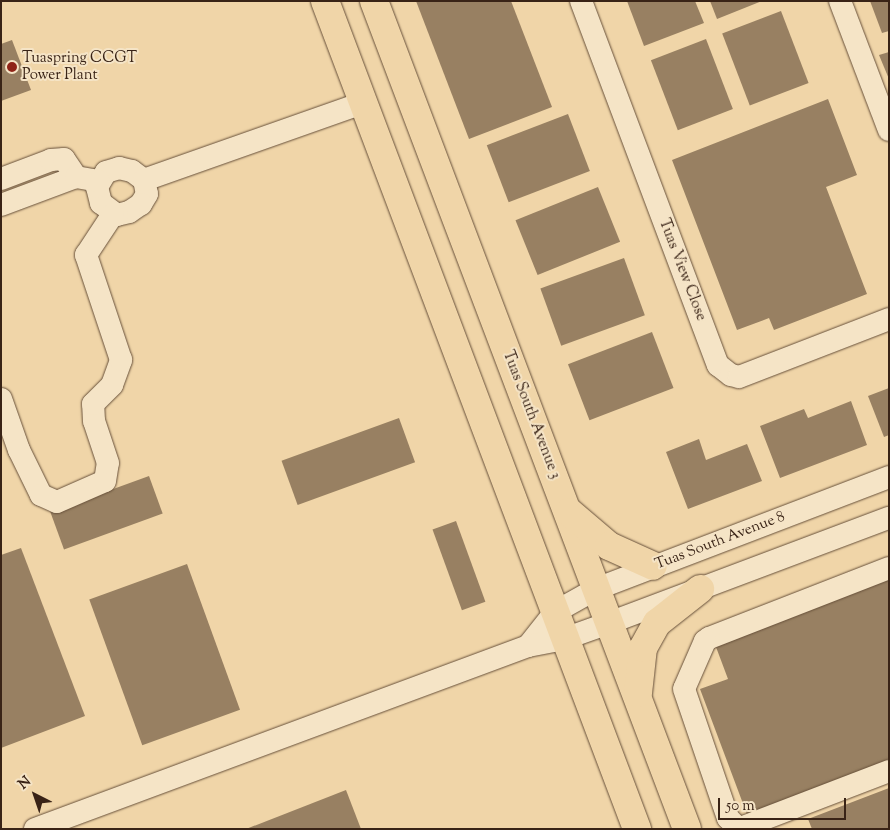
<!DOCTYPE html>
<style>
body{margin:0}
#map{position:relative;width:890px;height:830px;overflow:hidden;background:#f0d5a8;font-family:"Sorts Mill Goudy",serif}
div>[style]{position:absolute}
.building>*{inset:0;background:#988062;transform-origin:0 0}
.roads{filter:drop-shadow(0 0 1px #67503a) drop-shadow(0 0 1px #67503a)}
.minor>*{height:22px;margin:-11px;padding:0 11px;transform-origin:11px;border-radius:11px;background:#f5e4c6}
.major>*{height:28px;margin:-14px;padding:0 14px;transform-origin:14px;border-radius:14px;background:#f0d5a8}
.dots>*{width:14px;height:14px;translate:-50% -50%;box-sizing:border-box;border:2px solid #f5e4c6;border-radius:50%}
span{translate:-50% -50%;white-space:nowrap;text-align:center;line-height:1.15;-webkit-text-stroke:4px #f5e4c6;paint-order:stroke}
.poi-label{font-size:15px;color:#392316}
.left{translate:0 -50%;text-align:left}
.street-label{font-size:15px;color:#392316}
.frame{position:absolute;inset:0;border:2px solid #392316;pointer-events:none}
.north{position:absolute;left:10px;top:770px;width:50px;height:50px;-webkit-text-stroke:4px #f5e4c6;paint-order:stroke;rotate:319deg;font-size:14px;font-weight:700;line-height:20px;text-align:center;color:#392316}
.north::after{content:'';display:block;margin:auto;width:18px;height:22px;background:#392316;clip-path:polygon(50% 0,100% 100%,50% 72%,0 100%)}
.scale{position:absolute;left:718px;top:798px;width:128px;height:22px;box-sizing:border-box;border:2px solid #392316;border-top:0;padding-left:6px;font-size:15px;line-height:18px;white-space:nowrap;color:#392316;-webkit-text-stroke:4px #f5e4c6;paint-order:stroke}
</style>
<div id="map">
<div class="building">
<i style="clip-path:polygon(416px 1px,511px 1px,552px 107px,469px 139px)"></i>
<i style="clip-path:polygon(627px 1px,695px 1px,704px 23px,644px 46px)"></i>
<i style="clip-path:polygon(710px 1px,762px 1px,717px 19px)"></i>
<i style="clip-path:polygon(870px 1px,889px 1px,889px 31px,882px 33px)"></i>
<i style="left:781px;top:11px;width:77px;height:63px;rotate:69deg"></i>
<i style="left:706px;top:39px;width:75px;height:59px;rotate:69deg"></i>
<i style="clip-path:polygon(12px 40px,31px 90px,1px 101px,1px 44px)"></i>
<i style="clip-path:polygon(889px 52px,889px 79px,879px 55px)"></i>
<i style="clip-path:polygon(828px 99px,857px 175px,826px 187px,867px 294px,774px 330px,769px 318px,737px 330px,672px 160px)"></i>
<i style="left:568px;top:114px;width:61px;height:87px;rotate:69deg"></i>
<i style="left:598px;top:187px;width:59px;height:89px;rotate:68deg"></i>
<i style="left:624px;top:258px;width:61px;height:89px;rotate:70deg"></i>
<i style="left:652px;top:332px;width:60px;height:90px;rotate:69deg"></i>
<i style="clip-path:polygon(889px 388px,889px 435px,884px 437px,868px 396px)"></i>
<i style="clip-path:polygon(851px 401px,867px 445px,780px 478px,760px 426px,804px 409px,808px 418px)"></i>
<i style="left:399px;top:418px;width:47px;height:125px;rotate:70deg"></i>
<i style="clip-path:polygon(699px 439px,706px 460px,747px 444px,762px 481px,688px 509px,666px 452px)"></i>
<i style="left:149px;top:476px;width:40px;height:105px;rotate:70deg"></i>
<i style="left:456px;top:521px;width:86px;height:25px;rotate:70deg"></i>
<i style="clip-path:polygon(21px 548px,85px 716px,1px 748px,1px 555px)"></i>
<i style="left:187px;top:564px;width:155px;height:104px;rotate:70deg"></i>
<i style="clip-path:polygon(889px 573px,889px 764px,748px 817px,700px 689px,728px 679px,716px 647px,739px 638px,736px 631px)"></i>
<i style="clip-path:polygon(889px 788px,889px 829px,812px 829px,808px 819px)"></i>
<i style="clip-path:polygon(346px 790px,361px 829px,246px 829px)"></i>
</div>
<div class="roads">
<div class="minor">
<i style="left:581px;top:1px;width:389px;rotate:69.4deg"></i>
<i style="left:718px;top:365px;width:16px;rotate:38deg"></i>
<i style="left:731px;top:375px;width:8px;rotate:14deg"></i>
<i style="left:739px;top:377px;width:161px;rotate:-21.1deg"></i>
<i style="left:840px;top:1px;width:138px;rotate:69.2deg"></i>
<i style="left:119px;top:168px;width:13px;rotate:13deg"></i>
<i style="left:132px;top:171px;width:15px;rotate:37deg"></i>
<i style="left:144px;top:180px;width:14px;rotate:78deg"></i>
<i style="left:147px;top:194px;width:12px;rotate:121deg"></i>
<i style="left:141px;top:204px;width:14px;rotate:146deg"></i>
<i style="left:129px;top:212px;width:12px;rotate:166deg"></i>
<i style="left:117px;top:215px;width:20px;rotate:-143deg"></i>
<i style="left:101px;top:203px;width:16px;rotate:-104deg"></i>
<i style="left:97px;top:187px;width:17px;rotate:-59deg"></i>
<i style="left:106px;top:172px;width:14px;rotate:-17deg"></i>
<i style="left:1px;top:179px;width:53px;rotate:-20.8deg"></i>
<i style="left:51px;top:160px;width:13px;rotate:-4deg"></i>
<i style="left:64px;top:159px;width:22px;rotate:56deg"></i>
<i style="left:144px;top:180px;width:232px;rotate:-19.4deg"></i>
<i style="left:1px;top:205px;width:80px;rotate:-20.5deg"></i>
<i style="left:76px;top:177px;width:23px;rotate:10deg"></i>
<i style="left:1px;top:399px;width:54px;rotate:70.6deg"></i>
<i style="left:19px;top:450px;width:50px;rotate:63.9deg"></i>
<i style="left:41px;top:495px;width:17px;rotate:24deg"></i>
<i style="left:57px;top:502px;width:52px;rotate:-23.6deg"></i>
<i style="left:105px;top:481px;width:18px;rotate:-81deg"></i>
<i style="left:108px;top:463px;width:44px;rotate:-108.4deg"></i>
<i style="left:94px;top:421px;width:17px;rotate:-93deg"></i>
<i style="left:93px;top:404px;width:27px;rotate:-45deg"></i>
<i style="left:112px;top:385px;width:27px;rotate:-70deg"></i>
<i style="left:121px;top:360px;width:111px;rotate:-108.4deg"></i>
<i style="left:86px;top:255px;width:49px;rotate:-56.6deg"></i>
<i style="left:889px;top:568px;width:193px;rotate:158.7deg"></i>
<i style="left:709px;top:638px;width:5px;rotate:143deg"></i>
<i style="left:705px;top:641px;width:52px;rotate:113.6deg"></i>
<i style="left:684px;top:689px;width:136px;rotate:71.2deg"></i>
<i style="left:728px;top:818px;width:13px;rotate:45deg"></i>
<i style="left:737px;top:827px;width:6px"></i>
<i style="left:743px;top:827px;width:156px;rotate:-21deg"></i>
<i style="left:528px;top:646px;width:43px;rotate:-51.5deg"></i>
<i style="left:555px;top:612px;width:47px;rotate:-29.3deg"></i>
<i style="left:596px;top:589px;width:314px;rotate:-20.9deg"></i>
<i style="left:35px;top:829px;width:526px;rotate:-20.36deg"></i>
<i style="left:528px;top:646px;width:37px;rotate:-11deg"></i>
<i style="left:564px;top:639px;width:48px;rotate:-19.6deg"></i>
<i style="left:609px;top:623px;width:299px;rotate:-20.6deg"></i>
</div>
<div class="major">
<i style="left:325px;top:1px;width:885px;rotate:69.35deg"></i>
<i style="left:374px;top:1px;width:885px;rotate:69.29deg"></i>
<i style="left:569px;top:512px;width:52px;rotate:40.4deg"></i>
<i style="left:609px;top:546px;width:48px;rotate:24.4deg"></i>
<i style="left:638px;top:693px;width:45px;rotate:-83.7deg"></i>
<i style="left:643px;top:648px;width:29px;rotate:-61deg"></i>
<i style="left:657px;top:623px;width:55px;rotate:-38.3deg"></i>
</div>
</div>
<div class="dots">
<i style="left:12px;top:67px;background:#8f2418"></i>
</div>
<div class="poi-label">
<span class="left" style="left:22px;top:67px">Tuaspring CCGT<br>Power Plant</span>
</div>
<div class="street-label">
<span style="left:682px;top:270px;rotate:69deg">Tuas View Close</span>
<span style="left:531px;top:415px;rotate:69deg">Tuas South Avenue 3</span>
<span style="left:720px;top:541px;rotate:-21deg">Tuas South Avenue 8</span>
</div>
<div class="frame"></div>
<div class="north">N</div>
<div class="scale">50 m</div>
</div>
